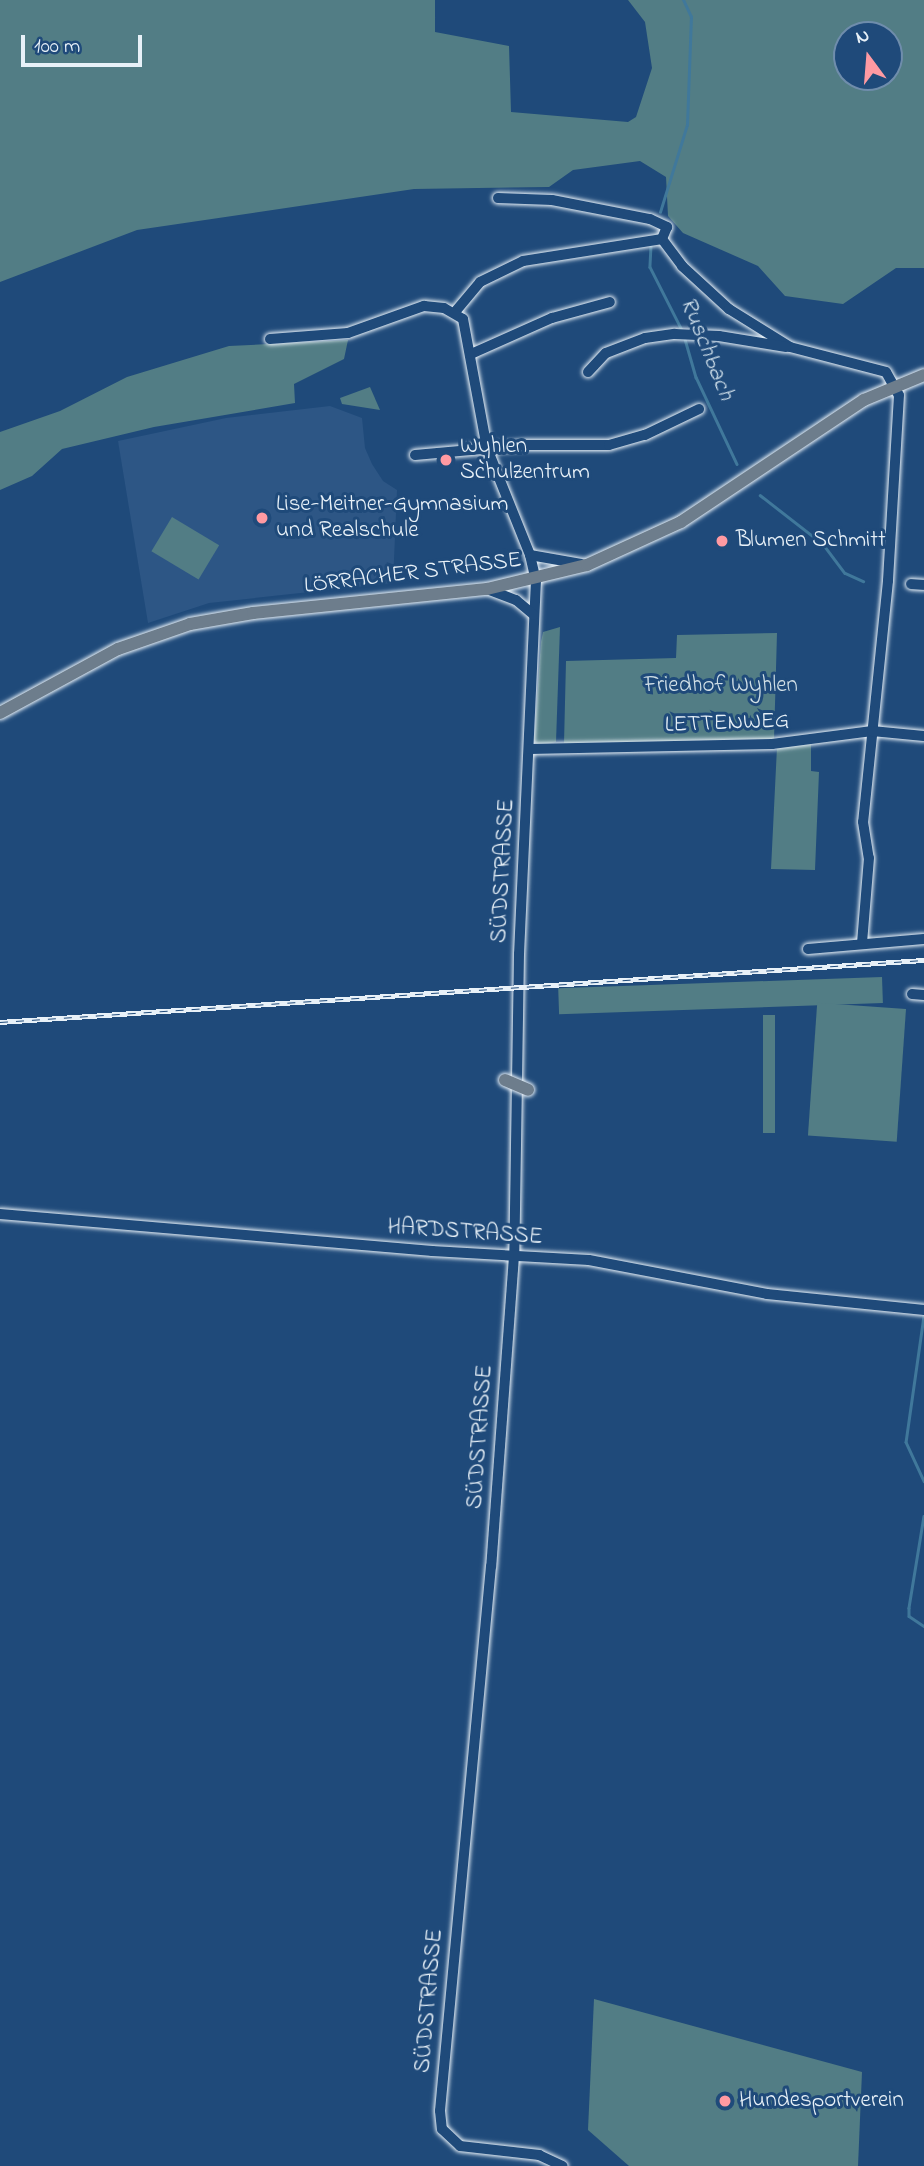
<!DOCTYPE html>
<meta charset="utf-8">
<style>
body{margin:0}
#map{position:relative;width:924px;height:2166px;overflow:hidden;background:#1f4a7a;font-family:"Indie Flower",sans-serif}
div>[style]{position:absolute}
.built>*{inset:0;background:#2d5685}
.green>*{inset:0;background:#527d85;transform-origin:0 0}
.stream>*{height:2.5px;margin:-1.25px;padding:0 1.25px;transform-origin:1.25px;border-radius:1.25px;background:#40789b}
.roads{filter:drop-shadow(0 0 2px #e8f1f8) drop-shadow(0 0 2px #e8f1f8)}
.minor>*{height:10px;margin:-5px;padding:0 5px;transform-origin:5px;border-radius:5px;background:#1f4a7a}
.major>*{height:12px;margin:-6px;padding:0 6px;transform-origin:6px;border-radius:6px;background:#6d7d8c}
.rail>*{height:5px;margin-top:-2.5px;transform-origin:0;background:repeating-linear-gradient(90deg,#1f4a7a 0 8px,#e8f1f8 0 16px);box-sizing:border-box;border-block:2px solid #e8f1f8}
.bridges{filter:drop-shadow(0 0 2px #e8f1f8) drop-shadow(0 0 2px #e8f1f8)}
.major-bridge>*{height:12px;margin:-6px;padding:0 6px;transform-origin:6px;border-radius:6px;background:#6d7d8c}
.dots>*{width:19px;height:19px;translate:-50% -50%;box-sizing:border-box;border:4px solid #1f4a7a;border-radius:50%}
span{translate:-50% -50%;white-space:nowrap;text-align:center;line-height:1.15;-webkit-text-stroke:6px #1f4a7a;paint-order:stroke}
.poi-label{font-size:23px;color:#e8f1f8}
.left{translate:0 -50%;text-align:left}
.street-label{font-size:23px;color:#e8f1f8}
.park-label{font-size:23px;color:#d2e0e7}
.water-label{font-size:24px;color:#cfdfea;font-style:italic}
.north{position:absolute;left:833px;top:21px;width:70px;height:70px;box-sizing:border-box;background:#1f4a7a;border:2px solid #6f8dac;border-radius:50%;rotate:344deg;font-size:19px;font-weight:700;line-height:28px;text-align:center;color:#e8f1f8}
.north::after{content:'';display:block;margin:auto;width:24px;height:32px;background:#ff9aa2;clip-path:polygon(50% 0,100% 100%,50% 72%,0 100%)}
.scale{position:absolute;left:21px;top:35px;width:121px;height:32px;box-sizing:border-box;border:4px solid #e8f1f8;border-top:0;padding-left:9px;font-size:21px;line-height:24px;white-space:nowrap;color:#e8f1f8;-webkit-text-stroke:5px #1f4a7a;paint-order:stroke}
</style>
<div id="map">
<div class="built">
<i style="clip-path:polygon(330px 406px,362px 418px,365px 448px,372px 464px,383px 481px,397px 490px,393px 583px,209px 603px,148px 623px,118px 441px,226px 418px)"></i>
</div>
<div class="green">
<i style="clip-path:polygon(evenodd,0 0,435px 0,435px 32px,509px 46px,511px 112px,628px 122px,636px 117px,652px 68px,645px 22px,628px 0,924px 0,924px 268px,896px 268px,843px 304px,785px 296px,758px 266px,683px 233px,668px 216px,666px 177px,640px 161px,573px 170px,549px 187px,414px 189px,137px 230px,0 282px,0 0,847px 35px,889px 35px,889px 77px,847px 77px,847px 35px)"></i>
<i style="clip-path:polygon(348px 340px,344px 359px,294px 384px,295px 403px,154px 427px,62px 449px,32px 476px,0 490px,0 432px,60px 411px,127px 377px,229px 346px)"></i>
<i style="clip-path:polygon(370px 387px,380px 410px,342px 404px,340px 398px)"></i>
<i style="left:172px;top:517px;width:55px;height:40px;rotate:31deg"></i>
<i style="clip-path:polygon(560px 627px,556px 742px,539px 746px,534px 741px,541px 642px,543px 632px)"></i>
<i style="clip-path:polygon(777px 633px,774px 740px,564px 743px,566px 661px,676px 658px,677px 635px)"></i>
<i style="clip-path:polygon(811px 743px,811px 771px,819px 772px,815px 870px,771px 869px,777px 747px)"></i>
<i style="left:882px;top:977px;width:26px;height:324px;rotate:88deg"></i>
<i style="left:906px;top:1009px;width:133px;height:89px;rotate:94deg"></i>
<i style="left:763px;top:1015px;width:12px;height:118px"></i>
<i style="clip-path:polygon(594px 1999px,862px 2072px,858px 2166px,629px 2166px,588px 2130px)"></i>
</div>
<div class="stream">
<i style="left:660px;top:212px;width:91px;rotate:-72.8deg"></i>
<i style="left:687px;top:125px;width:108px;rotate:-87.9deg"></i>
<i style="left:691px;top:17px;width:19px;rotate:-115deg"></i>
<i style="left:651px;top:246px;width:21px;rotate:93deg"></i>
<i style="left:650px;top:267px;width:73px;rotate:63.1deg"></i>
<i style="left:685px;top:339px;width:40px;rotate:74deg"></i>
<i style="left:696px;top:377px;width:96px;rotate:64.8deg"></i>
<i style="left:760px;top:495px;width:80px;rotate:37.9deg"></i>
<i style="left:823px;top:544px;width:36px;rotate:53deg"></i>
<i style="left:845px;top:573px;width:20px;rotate:24deg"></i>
<i style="left:924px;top:1316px;width:127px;rotate:98.1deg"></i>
<i style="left:906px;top:1442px;width:43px;rotate:65.2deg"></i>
<i style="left:924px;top:1516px;width:93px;rotate:99.3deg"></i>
<i style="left:909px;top:1608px;width:8px;rotate:90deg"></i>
<i style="left:909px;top:1616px;width:18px;rotate:34deg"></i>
</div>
<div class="roads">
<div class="minor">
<i style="left:498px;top:198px;width:54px;rotate:2.1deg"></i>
<i style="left:552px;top:200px;width:100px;rotate:11deg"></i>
<i style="left:650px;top:219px;width:19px;rotate:25deg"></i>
<i style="left:667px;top:227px;width:13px;rotate:113deg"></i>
<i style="left:662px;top:239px;width:34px;rotate:53deg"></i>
<i style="left:682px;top:266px;width:64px;rotate:42.5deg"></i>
<i style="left:729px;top:309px;width:72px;rotate:31.9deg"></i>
<i style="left:790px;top:347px;width:99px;rotate:14.6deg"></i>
<i style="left:886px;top:372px;width:26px;rotate:61deg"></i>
<i style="left:899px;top:395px;width:186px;rotate:93.4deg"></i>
<i style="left:888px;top:581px;width:242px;rotate:95.9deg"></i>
<i style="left:863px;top:822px;width:36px;rotate:81deg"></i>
<i style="left:869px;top:858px;width:86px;rotate:94.7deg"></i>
<i style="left:455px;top:312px;width:39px;rotate:-50deg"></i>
<i style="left:480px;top:282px;width:48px;rotate:-26deg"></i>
<i style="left:523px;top:261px;width:141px;rotate:-9deg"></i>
<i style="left:270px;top:339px;width:78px;rotate:-4.4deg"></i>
<i style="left:348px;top:333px;width:81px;rotate:-19.6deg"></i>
<i style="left:424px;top:306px;width:20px;rotate:6deg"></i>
<i style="left:444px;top:308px;width:22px;rotate:30deg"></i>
<i style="left:463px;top:319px;width:131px;rotate:79.5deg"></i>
<i style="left:487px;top:448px;width:115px;rotate:68.1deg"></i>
<i style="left:530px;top:555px;width:26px;rotate:77deg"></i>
<i style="left:536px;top:580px;width:374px;rotate:92.6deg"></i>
<i style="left:519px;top:954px;width:302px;rotate:90.9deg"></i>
<i style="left:514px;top:1256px;width:311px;rotate:94.2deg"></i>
<i style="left:491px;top:1566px;width:547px;rotate:95.35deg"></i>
<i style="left:440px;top:2111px;width:18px;rotate:84deg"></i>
<i style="left:442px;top:2129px;width:25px;rotate:43deg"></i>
<i style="left:460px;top:2146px;width:80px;rotate:6.5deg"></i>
<i style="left:539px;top:2155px;width:26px;rotate:25deg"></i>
<i style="left:471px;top:354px;width:89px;rotate:-24deg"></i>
<i style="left:552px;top:318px;width:60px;rotate:-15.4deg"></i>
<i style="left:588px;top:372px;width:26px;rotate:-47deg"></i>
<i style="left:606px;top:353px;width:42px;rotate:-21deg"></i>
<i style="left:645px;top:338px;width:30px;rotate:-8deg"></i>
<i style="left:675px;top:334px;width:44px;rotate:2.6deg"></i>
<i style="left:719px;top:336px;width:68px;rotate:9.3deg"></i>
<i style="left:415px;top:455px;width:112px;rotate:-5.1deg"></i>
<i style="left:527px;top:445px;width:82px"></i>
<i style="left:609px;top:445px;width:37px;rotate:-16deg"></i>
<i style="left:645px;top:435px;width:60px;rotate:-25.7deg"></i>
<i style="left:530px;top:555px;width:52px;rotate:10deg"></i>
<i style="left:911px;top:584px;width:13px;rotate:4deg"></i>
<i style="left:487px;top:589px;width:31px;rotate:21deg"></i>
<i style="left:516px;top:600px;width:23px;rotate:40deg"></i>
<i style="left:530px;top:749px;width:242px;rotate:-1.2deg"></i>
<i style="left:772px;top:744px;width:101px;rotate:-7.4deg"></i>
<i style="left:872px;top:731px;width:52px;rotate:5.5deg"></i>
<i style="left:808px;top:949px;width:116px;rotate:-4.9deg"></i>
<i style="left:912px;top:994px;width:12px;rotate:5deg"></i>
<i style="left:0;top:1214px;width:434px;rotate:4.9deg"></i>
<i style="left:432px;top:1251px;width:157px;rotate:3.3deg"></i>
<i style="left:589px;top:1260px;width:181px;rotate:10.8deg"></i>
<i style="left:767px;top:1294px;width:158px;rotate:5.8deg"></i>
</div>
<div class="major">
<i style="left:0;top:713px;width:134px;rotate:-28.5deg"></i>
<i style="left:118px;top:649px;width:76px;rotate:-19.1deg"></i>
<i style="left:190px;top:624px;width:64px;rotate:-9.9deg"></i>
<i style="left:253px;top:613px;width:235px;rotate:-5.9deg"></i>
<i style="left:487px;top:589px;width:103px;rotate:-13.5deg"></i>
<i style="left:587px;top:565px;width:103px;rotate:-24.6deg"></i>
<i style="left:681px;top:522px;width:220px;rotate:-33.7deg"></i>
<i style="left:864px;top:400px;width:65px;rotate:-22.6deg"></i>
</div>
</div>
<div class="rail">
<i style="left:0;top:1022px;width:926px;rotate:-3.84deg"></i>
</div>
<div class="bridges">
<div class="major-bridge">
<i style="left:505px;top:1080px;width:25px;rotate:23deg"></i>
</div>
</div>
<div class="dots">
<i style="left:446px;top:460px;background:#ff9aa2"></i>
<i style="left:262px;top:518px;background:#ff9aa2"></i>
<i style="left:722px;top:541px;background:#ff9aa2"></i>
<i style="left:725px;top:2101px;background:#ff9aa2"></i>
</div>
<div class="poi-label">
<span class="left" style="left:460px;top:460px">Wyhlen<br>Schulzentrum</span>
<span class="left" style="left:276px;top:518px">Lise-Meitner-Gymnasium<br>und Realschule</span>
<span class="left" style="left:736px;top:541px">Blumen Schmitt</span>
<span class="left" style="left:739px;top:2101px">Hundesportverein</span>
</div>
<div class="street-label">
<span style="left:413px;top:574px;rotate:-7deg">LÖRRACHER STRASSE</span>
<span style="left:727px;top:724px;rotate:-2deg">LETTENWEG</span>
<span style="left:504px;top:871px;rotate:-87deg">SÜDSTRASSE</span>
<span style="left:465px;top:1233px;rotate:4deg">HARDSTRASSE</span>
<span style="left:481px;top:1437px;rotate:-86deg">SÜDSTRASSE</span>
<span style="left:430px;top:2001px;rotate:-85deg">SÜDSTRASSE</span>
</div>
<div class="park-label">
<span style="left:721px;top:686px">Friedhof Wyhlen</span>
</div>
<div class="water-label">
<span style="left:706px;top:349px;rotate:68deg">Ruschbach</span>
</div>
<div class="north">N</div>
<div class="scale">100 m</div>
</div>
